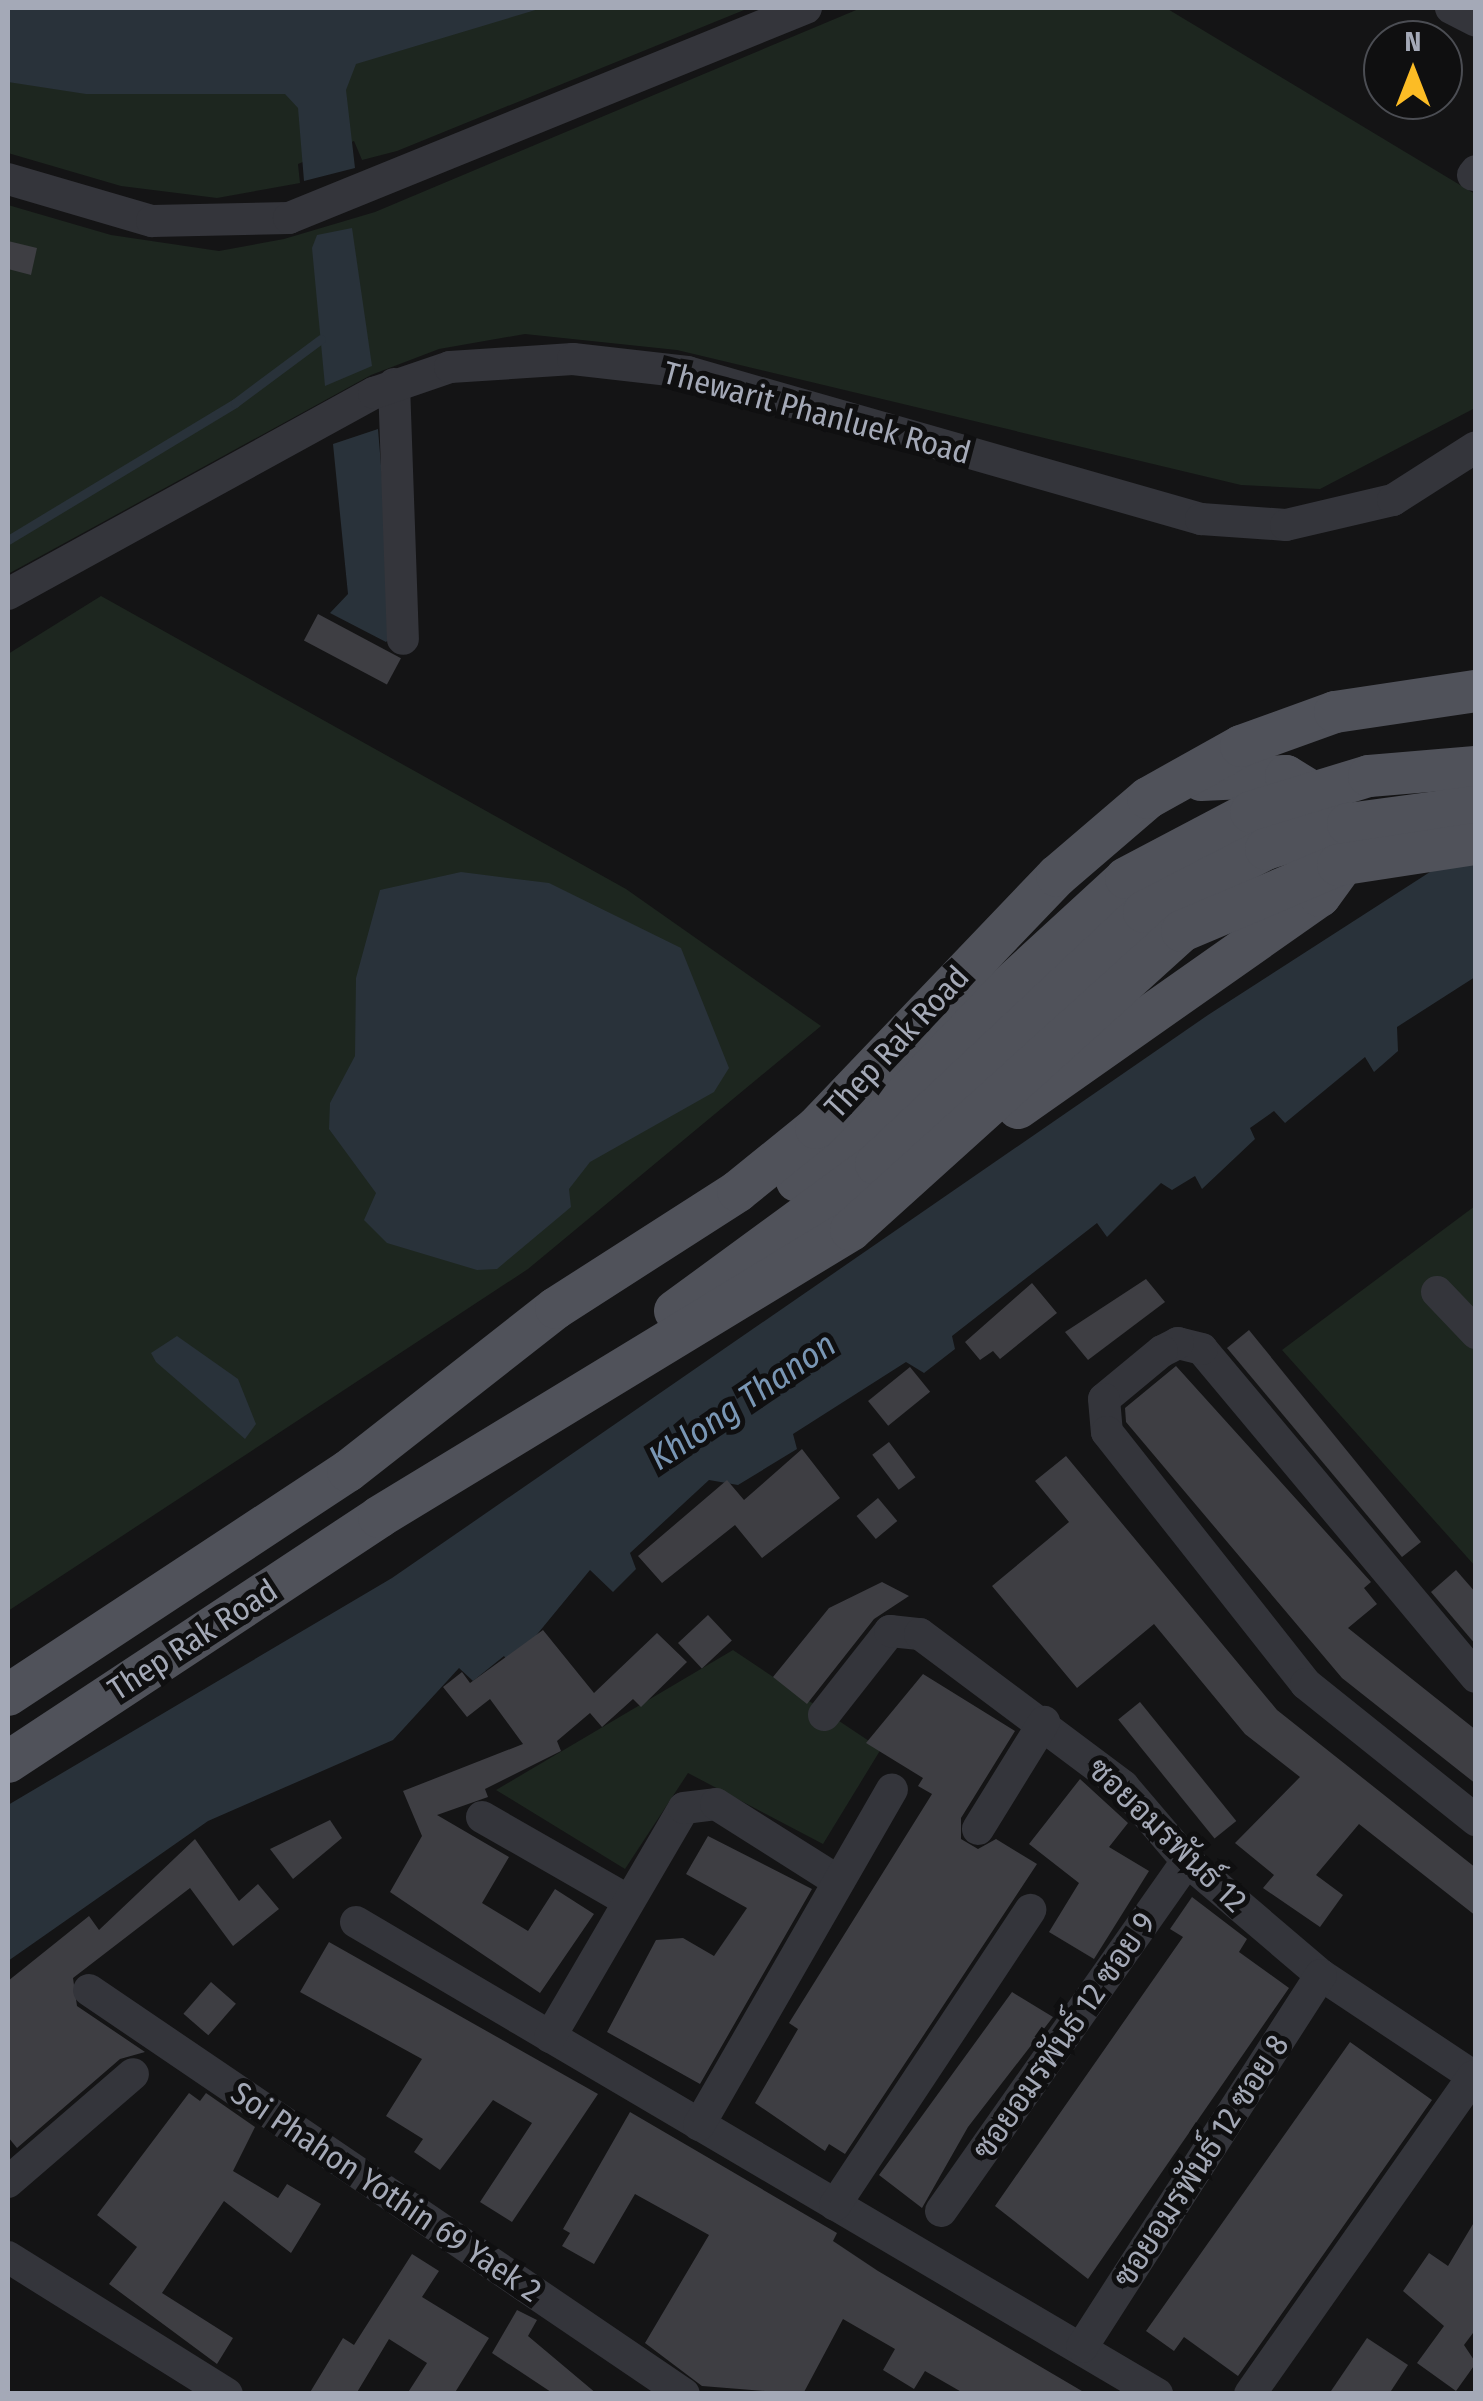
<!DOCTYPE html>
<meta charset="utf-8">
<style>
body{margin:0}
#map{position:relative;width:1483px;height:2401px;overflow:hidden;background:#141415;font-family:"Fira Sans Condensed",Sarabun,sans-serif}
div>[style]{position:absolute}
.green>*{inset:0;background:#1d261f}
.water>*{inset:0;background:#29323a}
.stream>*{height:9px;margin:-4.5px;padding:0 4.5px;transform-origin:4.5px;border-radius:4.5px;background:#29323a}
.building>*{inset:0;background:#3e3e43;transform-origin:0 0}
.minor>*{height:32px;margin:-16px;padding:0 16px;transform-origin:16px;border-radius:16px;background:#34353b}
.major>*{height:42px;margin:-21px;padding:0 21px;transform-origin:21px;border-radius:21px;background:#50525a}
span{translate:-50% -50%;white-space:nowrap;text-align:center;line-height:1.15;-webkit-text-stroke:10px #0f0f10;paint-order:stroke}
.street-label{font-size:32px;color:#a4a9b7}
.water-label{font-size:35px;color:#7996b4;font-style:italic}
.frame{position:absolute;inset:0;border:10px solid #a4a9b7;pointer-events:none}
.north{position:absolute;left:1363px;top:20px;width:100px;height:100px;box-sizing:border-box;background:#0f0f10;border:2px solid #4b4d53;border-radius:50%;rotate:0deg;font-size:28px;font-weight:700;line-height:40px;text-align:center;color:#a4a9b7}
.north::after{content:'';display:block;margin:auto;width:35px;height:45px;background:#fcbc25;clip-path:polygon(50% 0,100% 100%,50% 72%,0 100%)}
</style>
<div id="map">
<div class="green">
<i style="clip-path:polygon(8px 8px,749px 8px,397px 151px,362px 160px,354px 141px,298px 164px,300px 183px,217px 198px,121px 186px,8px 153px)"></i>
<i style="clip-path:polygon(861px 8px,1166px 8px,1475px 194px,1475px 408px,1320px 489px,1241px 485px,677px 350px,525px 334px,439px 349px,371px 375px,8px 574px,8px 205px,111px 235px,219px 251px,284px 239px,375px 212px)"></i>
<i style="clip-path:polygon(101px 596px,626px 889px,821px 1026px,528px 1269px,8px 1611px,8px 654px)"></i>
<i style="clip-path:polygon(1475px 1206px,1475px 1566px,1282px 1350px)"></i>
<i style="clip-path:polygon(733px 1650px,881px 1749px,823px 1844px,688px 1773px,625px 1869px,496px 1790px)"></i>
</div>
<div class="water">
<i style="clip-path:polygon(8px 8px,216px 9px,542px 8px,356px 64px,346px 90px,355px 168px,304px 181px,298px 108px,285px 94px,86px 94px,8px 82px)"></i>
<i style="clip-path:polygon(352px 228px,372px 366px,325px 386px,312px 248px,317px 235px)"></i>
<i style="clip-path:polygon(378px 429px,395px 634px,386px 642px,330px 613px,348px 594px,333px 444px)"></i>
<i style="clip-path:polygon(1475px 843px,1475px 977px,1397px 1027px,1398px 1051px,1374px 1072px,1365px 1057px,1285px 1123px,1274px 1111px,1250px 1128px,1255px 1139px,1202px 1189px,1195px 1176px,1172px 1190px,1161px 1183px,1107px 1237px,1097px 1223px,952px 1336px,955px 1349px,924px 1373px,906px 1362px,793px 1434px,797px 1449px,738px 1485px,709px 1480px,630px 1553px,636px 1569px,613px 1592px,590px 1570px,511px 1666px,504px 1656px,473px 1681px,459px 1668px,393px 1740px,208px 1821px,8px 1961px,8px 1805px,392px 1578px,1208px 1015px)"></i>
<i style="clip-path:polygon(461px 872px,549px 883px,681px 948px,729px 1068px,714px 1092px,590px 1162px,569px 1189px,571px 1207px,497px 1269px,477px 1270px,387px 1243px,364px 1220px,376px 1193px,329px 1129px,330px 1103px,355px 1056px,356px 978px,380px 890px)"></i>
<i style="clip-path:polygon(177px 1336px,238px 1379px,256px 1424px,245px 1439px,156px 1362px,151px 1353px)"></i>
</div>
<div class="stream">
<i style="left:8px;top:540px;width:265px;rotate:-31.1deg"></i>
<i style="left:235px;top:403px;width:107px;rotate:-36.7deg"></i>
</div>
<div class="building">
<i style="clip-path:polygon(8px 241px,37px 248px,31px 275px,8px 269px)"></i>
<i style="left:318px;top:614px;width:94px;height:30px;rotate:28deg"></i>
<i style="clip-path:polygon(1146px 1279px,1165px 1302px,1088px 1360px,1065px 1332px)"></i>
<i style="clip-path:polygon(1032px 1283px,1057px 1313px,1000px 1359px,993px 1351px,980px 1360px,965px 1342px)"></i>
<i style="clip-path:polygon(1249px 1330px,1421px 1542px,1402px 1557px,1227px 1348px)"></i>
<i style="clip-path:polygon(1176px 1366px,1371px 1582px,1364px 1588px,1377px 1604px,1348px 1628px,1476px 1730px,1476px 1784px,1342px 1678px,1126px 1422px,1125px 1408px)"></i>
<i style="left:910px;top:1367px;width:32px;height:54px;rotate:51deg"></i>
<i style="left:889px;top:1442px;width:44px;height:21px;rotate:53deg"></i>
<i style="clip-path:polygon(802px 1449px,840px 1498px,762px 1558px,735px 1525px,662px 1583px,638px 1556px,727px 1480px,744px 1500px)"></i>
<i style="clip-path:polygon(1066px 1456px,1277px 1710px,1476px 1868px,1476px 1916px,1359px 1824px,1316px 1875px,1343px 1895px,1320px 1927px,1263px 1888px,1274px 1875px,1235px 1843px,1300px 1777px,1245px 1734px,1154px 1624px,1077px 1688px,992px 1586px,1069px 1522px,1035px 1481px)"></i>
<i style="left:878px;top:1498px;width:30px;height:28px;rotate:50deg"></i>
<i style="clip-path:polygon(1456px 1570px,1476px 1593px,1476px 1645px,1431px 1592px)"></i>
<i style="clip-path:polygon(882px 1582px,909px 1596px,874px 1619px,807px 1704px,773px 1677px,829px 1608px)"></i>
<i style="left:708px;top:1615px;width:35px;height:41px;rotate:47deg"></i>
<i style="clip-path:polygon(543px 1630px,594px 1693px,657px 1633px,687px 1662px,641px 1707px,633px 1699px,602px 1727px,590px 1713px,557px 1741px,561px 1751px,485px 1789px,488px 1797px,437px 1815px,509px 1857px,482px 1903px,528px 1931px,555px 1889px,594px 1914px,540px 1993px,390px 1892px,422px 1836px,403px 1791px,523px 1744px,490px 1699px,467px 1717px,443px 1687px,462px 1672px,470px 1683px)"></i>
<i style="clip-path:polygon(923px 1674px,1015px 1731px,961px 1818px,961px 1839px,978px 1849px,996px 1839px,1037px 1864px,845px 2154px,829px 2144px,825px 2151px,755px 2103px,798px 2029px,789px 2023px,932px 1794px,918px 1786px,923px 1778px,866px 1743px)"></i>
<i style="left:1140px;top:1702px;width:153px;height:28px;rotate:51deg"></i>
<i style="clip-path:polygon(1080px 1779px,1128px 1823px,1109px 1847px,1149px 1871px,1094px 1959px,1049px 1932px,1079px 1883px,1029px 1844px)"></i>
<i style="clip-path:polygon(330px 1820px,342px 1838px,293px 1879px,270px 1849px)"></i>
<i style="clip-path:polygon(708px 1836px,812px 1889px,700px 2084px,607px 2032px,656px 1940px,683px 1938px,714px 1956px,747px 1908px,686px 1874px)"></i>
<i style="clip-path:polygon(195px 1839px,239px 1901px,258px 1884px,279px 1909px,233px 1946px,190px 1888px,73px 1978px,77px 2006px,145px 2052px,120px 2059px,17px 2148px,8px 2137px,8px 1981px,89px 1916px,99px 1930px)"></i>
<i style="clip-path:polygon(1192px 1897px,1247px 1939px,1239px 1952px,1289px 1988px,1088px 2279px,995px 2206px,1183px 1937px,1170px 1929px)"></i>
<i style="clip-path:polygon(329px 1942px,598px 2094px,512px 2222px,480px 2202px,532px 2123px,493px 2100px,440px 2170px,414px 2152px,423px 2139px,386px 2116px,422px 2059px,300px 1992px)"></i>
<i style="left:211px;top:1982px;width:33px;height:42px;rotate:41deg"></i>
<i style="clip-path:polygon(1012px 1992px,1053px 2017px,968px 2127px,922px 2208px,879px 2175px)"></i>
<i style="clip-path:polygon(1350px 2042px,1432px 2100px,1238px 2376px,1184px 2337px,1174px 2351px,1146px 2331px)"></i>
<i style="clip-path:polygon(189px 2093px,200px 2101px,206px 2093px,255px 2127px,233px 2171px,278px 2198px,287px 2184px,321px 2204px,291px 2253px,224px 2201px,162px 2293px,233px 2338px,217px 2364px,109px 2284px,137px 2247px,97px 2215px)"></i>
<i style="clip-path:polygon(630px 2112px,837px 2233px,833px 2241px,878px 2271px,1087px 2394px,965px 2394px,925px 2371px,914px 2389px,883px 2370px,895px 2349px,843px 2319px,803px 2394px,702px 2386px,645px 2343px,709px 2235px,635px 2194px,594px 2264px,562px 2246px,570px 2233px,563px 2229px)"></i>
<i style="clip-path:polygon(1476px 2219px,1476px 2329px,1464px 2345px,1476px 2363px,1456px 2391px,1417px 2363px,1444px 2326px,1403px 2291px,1429px 2253px,1448px 2266px)"></i>
<i style="clip-path:polygon(412px 2254px,439px 2271px,422px 2297px,489px 2338px,454px 2394px,407px 2394px,427px 2363px,389px 2339px,356px 2394px,309px 2394px,343px 2338px,354px 2345px)"></i>
<i style="clip-path:polygon(517px 2310px,537px 2320px,528px 2336px,597px 2394px,554px 2394px,492px 2353px)"></i>
<i style="clip-path:polygon(1367px 2338px,1408px 2365px,1389px 2394px,1329px 2394px)"></i>
</div>
<div class="minor">
<i style="left:1451px;top:8px;width:28px;rotate:27deg"></i>
<i style="left:1473px;top:175px;width:5px;rotate:-53deg"></i>
<i style="left:8px;top:179px;width:150px;rotate:16.3deg"></i>
<i style="left:152px;top:221px;width:137px;rotate:-1.3deg"></i>
<i style="left:289px;top:218px;width:558px;rotate:-22.11deg"></i>
<i style="left:394px;top:384px;width:255px;rotate:88deg"></i>
<i style="left:8px;top:594px;width:418px;rotate:-28.8deg"></i>
<i style="left:374px;top:393px;width:80px;rotate:-18.9deg"></i>
<i style="left:450px;top:367px;width:123px;rotate:-3.7deg"></i>
<i style="left:573px;top:359px;width:115px;rotate:6.5deg"></i>
<i style="left:687px;top:372px;width:535px;rotate:15.96deg"></i>
<i style="left:1201px;top:519px;width:85px;rotate:4deg"></i>
<i style="left:1286px;top:525px;width:110px;rotate:-13.2deg"></i>
<i style="left:1393px;top:500px;width:98px;rotate:-32.6deg"></i>
<i style="left:1437px;top:1292px;width:57px;rotate:46.4deg"></i>
<i style="left:1476px;top:1677px;width:427px;rotate:-129.9deg"></i>
<i style="left:1202px;top:1349px;width:25px;rotate:-166deg"></i>
<i style="left:1178px;top:1343px;width:18px;rotate:153deg"></i>
<i style="left:1162px;top:1351px;width:75px;rotate:140.4deg"></i>
<i style="left:1104px;top:1399px;width:33px;rotate:85deg"></i>
<i style="left:1107px;top:1432px;width:321px;rotate:51.7deg"></i>
<i style="left:1306px;top:1684px;width:218px;rotate:38.7deg"></i>
<i style="left:824px;top:1715px;width:107px;rotate:-51.8deg"></i>
<i style="left:890px;top:1631px;width:30px;rotate:6deg"></i>
<i style="left:920px;top:1634px;width:254px;rotate:36.8deg"></i>
<i style="left:1123px;top:1786px;width:99px;rotate:49.5deg"></i>
<i style="left:1187px;top:1861px;width:176px;rotate:40.4deg"></i>
<i style="left:1321px;top:1975px;width:186px;rotate:33.6deg"></i>
<i style="left:482px;top:1817px;width:165px;rotate:29.8deg"></i>
<i style="left:978px;top:1829px;width:126px;rotate:-58.3deg"></i>
<i style="left:356px;top:1922px;width:930px;rotate:30.51deg"></i>
<i style="left:89px;top:1990px;width:719px;rotate:34.18deg"></i>
<i style="left:550px;top:2037px;width:265px;rotate:-59.7deg"></i>
<i style="left:684px;top:1808px;width:32px;rotate:-7deg"></i>
<i style="left:716px;top:1804px;width:142px;rotate:32.3deg"></i>
<i style="left:699px;top:2125px;width:387px;rotate:-60.1deg"></i>
<i style="left:8px;top:2182px;width:165px;rotate:-40.8deg"></i>
<i style="left:835px;top:2205px;width:354px;rotate:-56.5deg"></i>
<i style="left:941px;top:2211px;width:428px;rotate:-54.9deg"></i>
<i style="left:8px;top:2257px;width:258px;rotate:32deg"></i>
<i style="left:1082px;top:2347px;width:442px;rotate:-57.3deg"></i>
<i style="left:1250px;top:2394px;width:388px;rotate:-54.9deg"></i>
</div>
<div class="major">
<i style="left:1201px;top:780px;width:85px;rotate:-2.7deg"></i>
<i style="left:1286px;top:776px;width:42px;rotate:31.4deg"></i>
<i style="left:1018px;top:1108px;width:369px;rotate:-35.1deg"></i>
<i style="left:1320px;top:896px;width:34px;rotate:-54deg"></i>
<i style="left:797px;top:1181px;width:447px;rotate:-42.6deg"></i>
<i style="left:1126px;top:878px;width:141px;rotate:-27.8deg"></i>
<i style="left:1251px;top:812px;width:123px;rotate:-17deg"></i>
<i style="left:1369px;top:776px;width:107px;rotate:-4.8deg"></i>
<i style="left:675px;top:1311px;width:249px;rotate:-36.2deg"></i>
<i style="left:876px;top:1164px;width:368px;rotate:-43.2deg"></i>
<i style="left:1144px;top:912px;width:137px;rotate:-27.3deg"></i>
<i style="left:1266px;top:849px;width:86px;rotate:-17deg"></i>
<i style="left:1348px;top:824px;width:129px;rotate:-7.6deg"></i>
<i style="left:8px;top:1695px;width:407px;rotate:-33.4deg"></i>
<i style="left:348px;top:1471px;width:264px;rotate:-38.1deg"></i>
<i style="left:556px;top:1308px;width:216px;rotate:-32.7deg"></i>
<i style="left:738px;top:1191px;width:100px;rotate:-38.9deg"></i>
<i style="left:816px;top:1128px;width:349px;rotate:-46.3deg"></i>
<i style="left:1057px;top:876px;width:120px;rotate:-40.6deg"></i>
<i style="left:1148px;top:798px;width:107px;rotate:-29.2deg"></i>
<i style="left:1241px;top:746px;width:100px;rotate:-19.9deg"></i>
<i style="left:1335px;top:712px;width:143px;rotate:-8.5deg"></i>
<i style="left:8px;top:1762px;width:445px;rotate:-33.4deg"></i>
<i style="left:379px;top:1517px;width:552px;rotate:-31.3deg"></i>
<i style="left:851px;top:1230px;width:446px;rotate:-42.1deg"></i>
<i style="left:1182px;top:931px;width:169px;rotate:-22.9deg"></i>
<i style="left:1338px;top:865px;width:140px;rotate:-8.7deg"></i>
</div>
<div class="street-label">
<span style="left:817px;top:413px;rotate:15deg">Thewarit Phanluek Road</span>
<span style="left:897px;top:1042px;rotate:-47deg">Thep Rak Road</span>
<span style="left:193px;top:1640px;rotate:-33deg">Thep Rak Road</span>
<span style="left:1167px;top:1835px;rotate:44deg">ซอยอมรพันธ์ 12</span>
<span style="left:1064px;top:2036px;rotate:-55deg">ซอยอมรพันธ์ 12 ซอย 9</span>
<span style="left:1201px;top:2161px;rotate:-57deg">ซอยอมรพันธ์ 12 ซอย 8</span>
<span style="left:386px;top:2192px;rotate:34deg">Soi Phahon Yothin 69 Yaek 2</span>
</div>
<div class="water-label">
<span style="left:742px;top:1401px;rotate:-34deg">Khlong Thanon</span>
</div>
<div class="frame"></div>
<div class="north">N</div>
</div>
